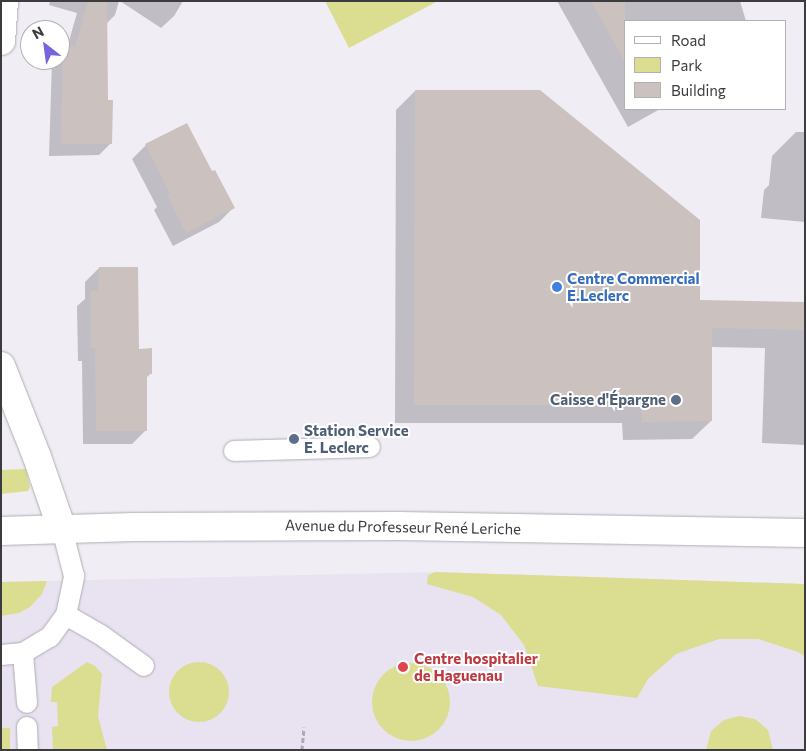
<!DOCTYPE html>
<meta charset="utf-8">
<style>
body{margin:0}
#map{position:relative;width:806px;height:751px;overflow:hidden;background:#f0edf5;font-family:Commissioner,sans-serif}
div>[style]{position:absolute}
.built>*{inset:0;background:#e8e2f1}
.green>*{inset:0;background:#dbde90;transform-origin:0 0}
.round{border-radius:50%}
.shadow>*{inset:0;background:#0003}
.building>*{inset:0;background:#cbc2bf}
.path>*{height:3px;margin-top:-1.5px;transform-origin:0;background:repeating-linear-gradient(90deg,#adaab1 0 5px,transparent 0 7.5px)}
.roads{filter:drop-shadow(0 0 1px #afadb4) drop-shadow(0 0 1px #afadb4)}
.lane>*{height:20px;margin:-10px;padding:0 10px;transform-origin:10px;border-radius:10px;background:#fff}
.street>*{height:28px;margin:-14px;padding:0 14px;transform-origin:14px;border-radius:14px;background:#fff}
.dots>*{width:14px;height:14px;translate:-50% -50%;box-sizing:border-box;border:2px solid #fff;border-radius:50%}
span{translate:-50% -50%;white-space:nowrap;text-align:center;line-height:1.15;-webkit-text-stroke:4px #fff;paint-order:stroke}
.shop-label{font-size:15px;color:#366cbe;font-weight:700}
.left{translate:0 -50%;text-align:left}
.service-label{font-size:15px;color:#4e5e75;font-weight:700}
.right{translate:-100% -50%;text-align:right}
.street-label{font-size:15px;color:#3c3b3e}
.health-label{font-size:15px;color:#be3a42;font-weight:700}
.frame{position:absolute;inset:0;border:2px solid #3c3b3e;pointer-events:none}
.legend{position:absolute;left:624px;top:20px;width:162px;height:90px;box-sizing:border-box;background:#fff;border:1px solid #b1b1b2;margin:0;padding:6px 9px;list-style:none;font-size:15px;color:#3c3b3e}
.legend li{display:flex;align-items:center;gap:10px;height:25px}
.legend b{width:25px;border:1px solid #b1b1b2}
.north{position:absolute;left:20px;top:20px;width:50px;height:50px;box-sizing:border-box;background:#fff;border:1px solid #b1b1b2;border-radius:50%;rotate:330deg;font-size:14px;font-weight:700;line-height:20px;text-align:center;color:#3c3b3e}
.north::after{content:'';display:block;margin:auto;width:18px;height:22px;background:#7863de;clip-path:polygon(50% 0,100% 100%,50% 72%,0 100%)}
</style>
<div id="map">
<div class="built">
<i style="clip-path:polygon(436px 572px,805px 584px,805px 750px,1px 750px,1px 582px)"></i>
</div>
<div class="green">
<i style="clip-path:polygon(325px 1px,438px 1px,349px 48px)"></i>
<i style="clip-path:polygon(26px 469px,30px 487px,28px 491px,1px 494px,1px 470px)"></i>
<i style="clip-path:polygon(436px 572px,805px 584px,805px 656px,798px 652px,758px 639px,719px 639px,676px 654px,648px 679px,637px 698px,538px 686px,524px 645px,501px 615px,473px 597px,427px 584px,428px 575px)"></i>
<i style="clip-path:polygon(47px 581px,42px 594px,30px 607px,19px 613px,1px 616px,1px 582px)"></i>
<i style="clip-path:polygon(87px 662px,95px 666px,102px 674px,98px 716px,107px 750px,53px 750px,52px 727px,58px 726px,57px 702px,51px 702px,52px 687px)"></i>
<i class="round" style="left:169px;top:662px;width:60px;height:60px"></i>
<i class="round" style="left:372px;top:663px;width:78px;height:78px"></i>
<i style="clip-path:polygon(739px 716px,755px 719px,768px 730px,773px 750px,706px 750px,711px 731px,724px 720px)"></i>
<i style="left:1px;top:728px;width:9px;height:22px"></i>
</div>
<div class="shadow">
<i style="clip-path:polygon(50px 1px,119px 1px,115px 15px,106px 24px,107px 101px,111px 143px,99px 155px,49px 156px,52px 60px,60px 60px,60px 52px,67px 48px,77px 13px,49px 5px)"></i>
<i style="clip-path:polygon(120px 1px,183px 1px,174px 16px,161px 28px)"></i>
<i style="clip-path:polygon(557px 1px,740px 1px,746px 21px,625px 21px,625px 109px,660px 109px,628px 127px)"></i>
<i style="clip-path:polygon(415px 91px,699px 301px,805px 303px,805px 445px,762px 443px,765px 348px,711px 347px,711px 421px,692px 439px,623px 440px,622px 423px,395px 423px,396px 110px)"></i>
<i style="clip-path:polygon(796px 132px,805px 132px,805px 222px,761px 218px,764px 190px,769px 185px,772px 156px)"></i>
<i style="clip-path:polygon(146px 145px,211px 173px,233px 208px,219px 222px,173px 246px,154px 210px,157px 207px,132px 159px)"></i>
<i style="clip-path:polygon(99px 268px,151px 373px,146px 378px,146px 430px,132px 444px,83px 444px,82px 361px,78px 361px,77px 306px,85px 299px,85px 282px)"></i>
</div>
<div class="building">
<i style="clip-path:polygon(88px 1px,107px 1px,108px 100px,113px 100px,112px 144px,61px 144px,63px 46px,75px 47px)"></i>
<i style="clip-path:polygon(591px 1px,625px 1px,625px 62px)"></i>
<i style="clip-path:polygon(415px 90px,540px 90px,700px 220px,700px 300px,805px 302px,805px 330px,712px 328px,712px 421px,642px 422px,641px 405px,414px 405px)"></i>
<i style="clip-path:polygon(187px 123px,212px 171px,215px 170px,235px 208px,186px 233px,167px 195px,170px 194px,145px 144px)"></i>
<i style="clip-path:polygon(99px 267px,138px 267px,139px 349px,152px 348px,152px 374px,147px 374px,147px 431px,96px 431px,95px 348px,91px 348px,91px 291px,98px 290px)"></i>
</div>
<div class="path">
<i style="left:302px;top:750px;width:23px;rotate:-85deg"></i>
</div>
<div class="roads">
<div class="lane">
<i style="left:234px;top:451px;width:136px;rotate:-1.7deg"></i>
<i style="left:66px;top:615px;width:40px;rotate:29.7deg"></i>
<i style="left:101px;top:635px;width:53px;rotate:35.8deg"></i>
<i style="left:23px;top:653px;width:50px;rotate:85.4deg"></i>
<i style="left:1px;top:655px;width:22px;rotate:-5deg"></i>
<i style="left:23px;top:653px;width:31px;rotate:-31deg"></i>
<i style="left:50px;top:637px;width:27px;rotate:-54deg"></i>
<i style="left:66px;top:615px;width:40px;rotate:-78deg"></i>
<i style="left:74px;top:576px;width:49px;rotate:-104.3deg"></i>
<i style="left:27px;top:727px;width:23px;rotate:88deg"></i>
</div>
<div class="street">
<i style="left:1px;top:41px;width:40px;rotate:-85.7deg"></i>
<i style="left:1px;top:366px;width:98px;rotate:68.4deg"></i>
<i style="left:37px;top:457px;width:76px;rotate:70.9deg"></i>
<i style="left:1px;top:531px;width:133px;rotate:-1.7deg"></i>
<i style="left:134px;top:527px;width:265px;rotate:-0.2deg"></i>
<i style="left:399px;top:526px;width:406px;rotate:1deg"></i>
</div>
</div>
<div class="dots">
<i style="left:557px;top:287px;background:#3f7fe0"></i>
<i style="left:676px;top:400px;background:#5c6f8a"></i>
<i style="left:294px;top:439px;background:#5c6f8a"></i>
<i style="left:403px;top:667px;background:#e0444e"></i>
</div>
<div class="shop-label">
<span class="left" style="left:567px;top:287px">Centre Commercial<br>E.Leclerc</span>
</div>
<div class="service-label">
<span class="right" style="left:666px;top:400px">Caisse d'Épargne</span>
<span class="left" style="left:304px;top:439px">Station Service<br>E. Leclerc</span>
</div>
<div class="street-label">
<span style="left:403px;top:527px;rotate:1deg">Avenue du Professeur René Leriche</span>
</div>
<div class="health-label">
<span class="left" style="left:414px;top:667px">Centre hospitalier<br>de Haguenau</span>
</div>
<div class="frame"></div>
<ul class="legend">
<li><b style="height:6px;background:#fff"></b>Road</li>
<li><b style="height:14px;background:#dbde90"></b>Park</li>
<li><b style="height:14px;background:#cbc2bf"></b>Building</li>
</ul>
<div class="north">N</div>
</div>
